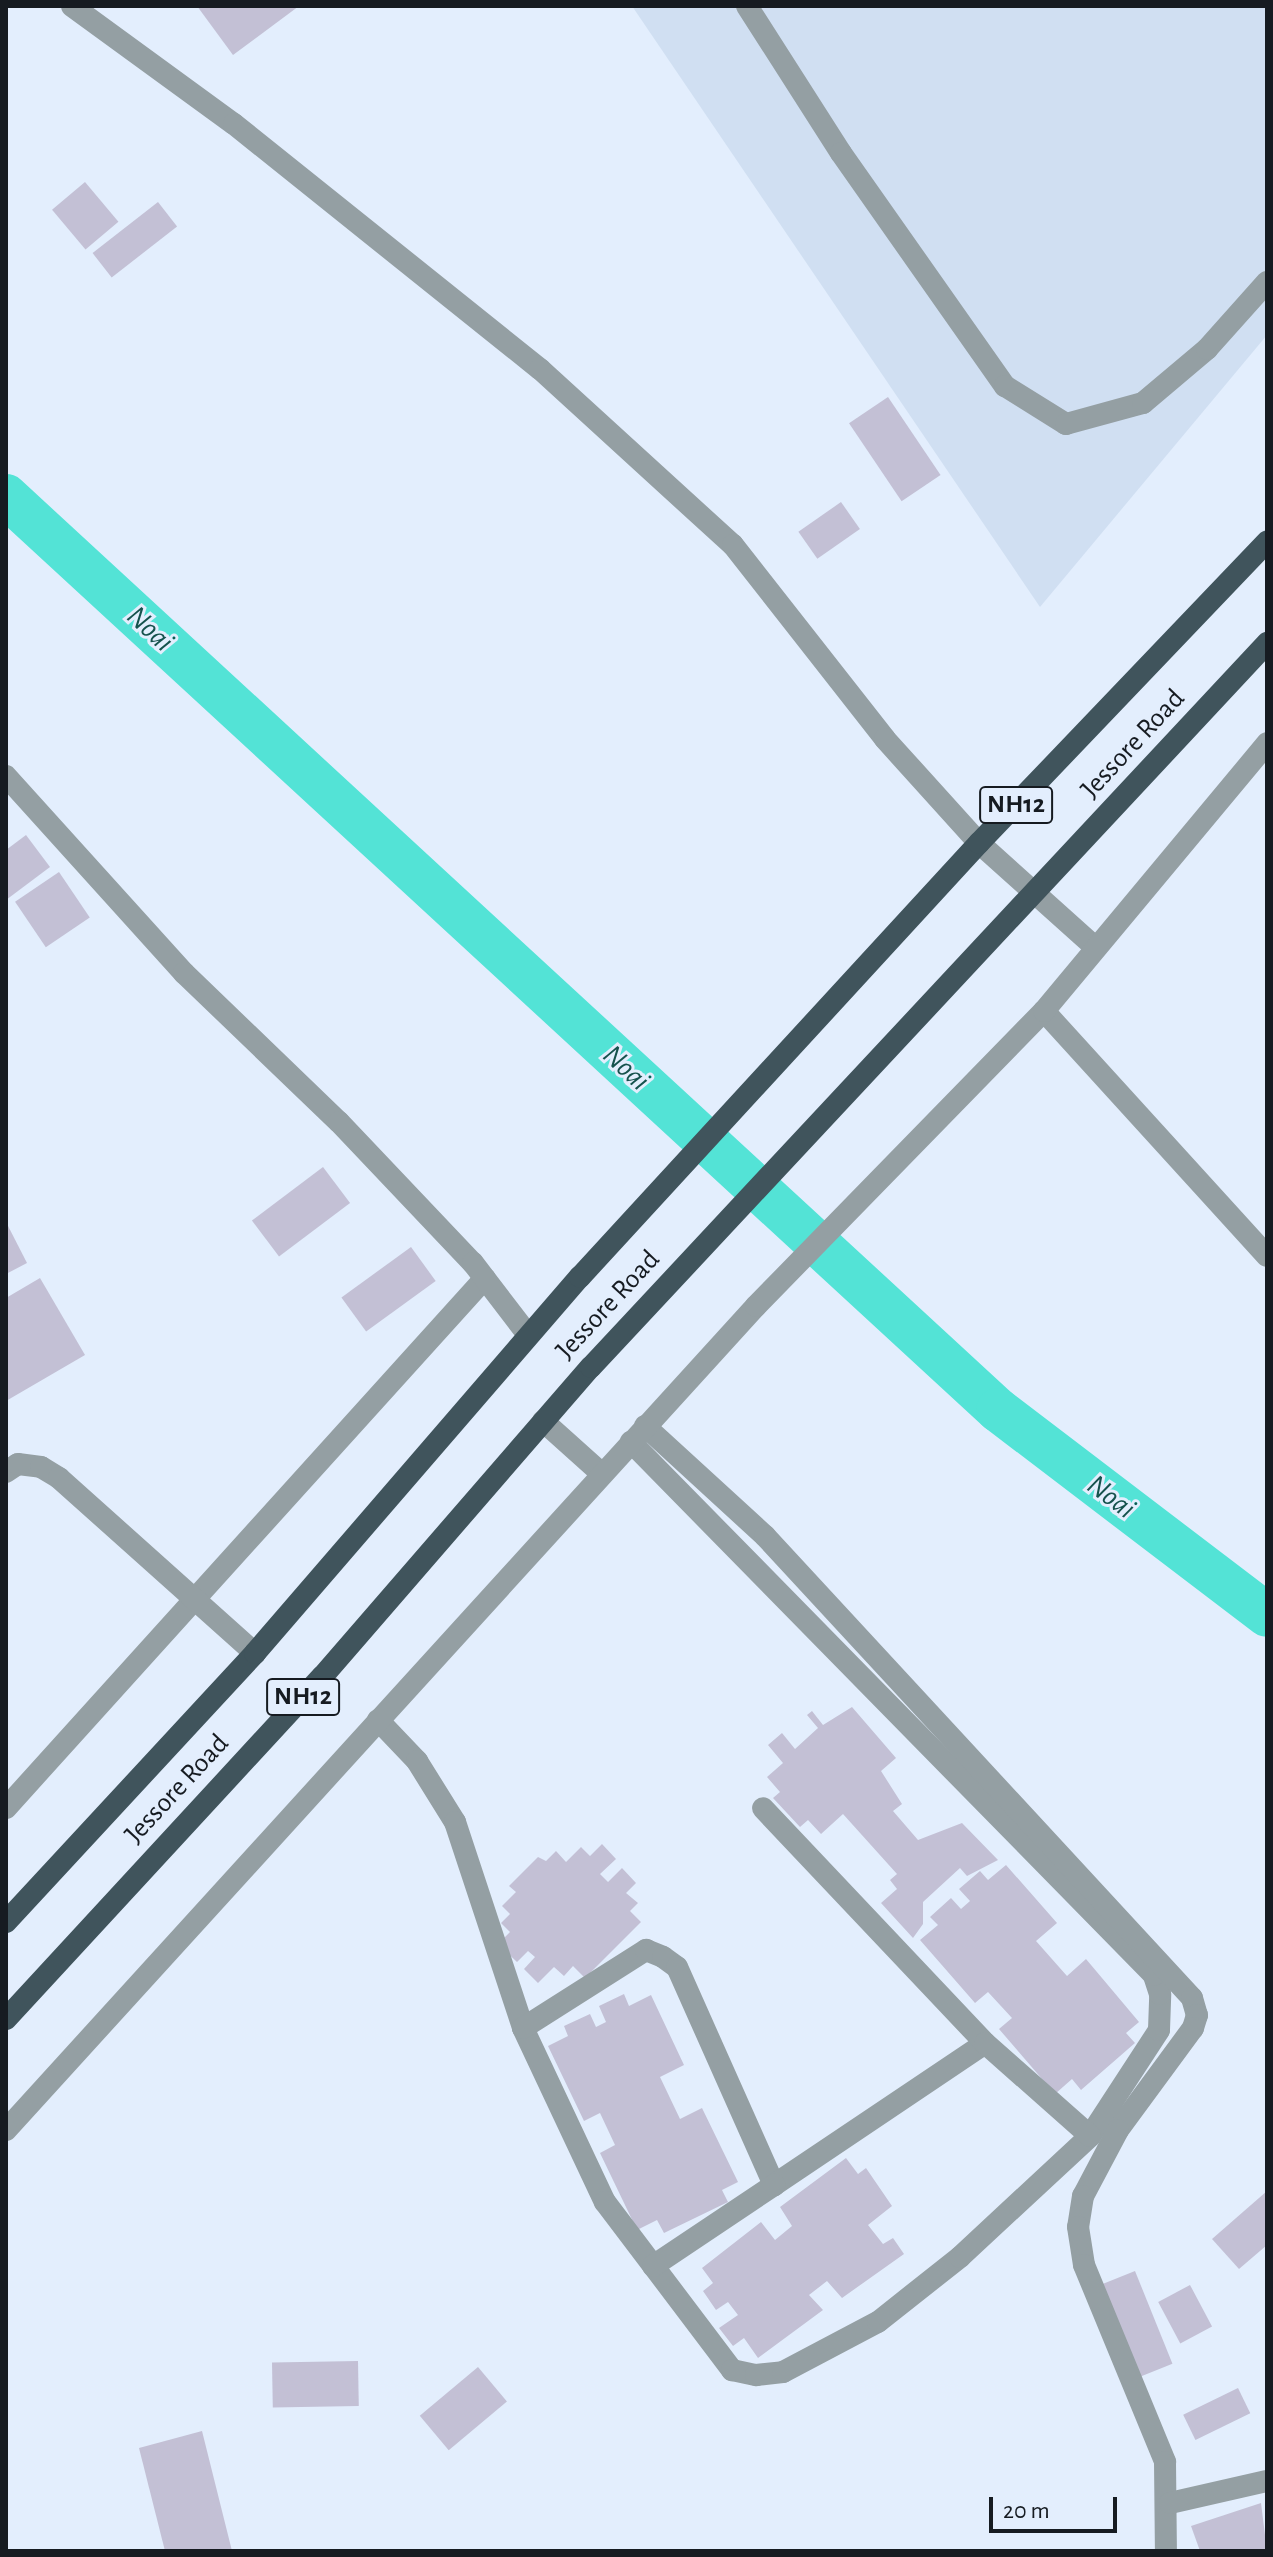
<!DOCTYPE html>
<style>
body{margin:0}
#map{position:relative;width:1273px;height:2557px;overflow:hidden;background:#e3eefd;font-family:"Alegreya Sans",sans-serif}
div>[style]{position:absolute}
.built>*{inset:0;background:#d0dff2}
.canal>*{height:44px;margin:-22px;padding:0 22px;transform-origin:22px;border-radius:22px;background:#53e3d6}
.building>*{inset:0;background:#c3c0d5;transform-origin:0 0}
.service>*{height:22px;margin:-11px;padding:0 11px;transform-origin:11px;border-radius:11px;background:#949fa3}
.minor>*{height:22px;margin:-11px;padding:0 11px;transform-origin:11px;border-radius:11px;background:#949fa3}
.tertiary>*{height:22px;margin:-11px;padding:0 11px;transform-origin:11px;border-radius:11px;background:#949fa3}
.trunk>*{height:22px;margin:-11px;padding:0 11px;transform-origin:11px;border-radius:11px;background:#40545c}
span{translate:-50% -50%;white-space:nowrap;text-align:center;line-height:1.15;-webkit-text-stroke:6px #e3eefd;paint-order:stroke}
.shield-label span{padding:2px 6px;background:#e3eefd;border:2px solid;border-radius:6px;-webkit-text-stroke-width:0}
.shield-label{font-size:26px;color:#161b21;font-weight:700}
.street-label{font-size:28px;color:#161b21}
.water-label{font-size:30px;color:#15524d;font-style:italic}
.frame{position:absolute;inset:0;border:8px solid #161b21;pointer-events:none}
.scale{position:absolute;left:989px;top:2497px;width:128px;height:36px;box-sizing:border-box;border:4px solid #161b21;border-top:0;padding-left:10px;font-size:24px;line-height:28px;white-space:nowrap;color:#161b21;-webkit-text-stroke:6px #e3eefd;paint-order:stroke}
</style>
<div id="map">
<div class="built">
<i style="clip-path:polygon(632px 6px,1267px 6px,1267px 335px,1040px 607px)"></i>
</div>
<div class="canal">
<i style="left:6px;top:496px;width:1349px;rotate:42.66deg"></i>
<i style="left:998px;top:1410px;width:338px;rotate:37.3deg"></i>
</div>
<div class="building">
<i style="clip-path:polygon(197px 6px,299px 6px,233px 55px)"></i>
<i style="left:85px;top:182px;width:52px;height:43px;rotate:50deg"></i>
<i style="left:158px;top:202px;width:31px;height:83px;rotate:52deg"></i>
<i style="left:888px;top:397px;width:94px;height:47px;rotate:56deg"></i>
<i style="left:841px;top:502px;width:33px;height:52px;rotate:55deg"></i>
<i style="clip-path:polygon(26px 835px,50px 867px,6px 900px,6px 850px)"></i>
<i style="left:59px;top:872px;width:55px;height:53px;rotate:56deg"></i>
<i style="left:323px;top:1167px;width:45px;height:89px;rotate:53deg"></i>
<i style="clip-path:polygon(6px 1222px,27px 1263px,6px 1274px)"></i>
<i style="left:411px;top:1247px;width:42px;height:86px;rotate:54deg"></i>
<i style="clip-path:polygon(40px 1278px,85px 1355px,6px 1401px,6px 1298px)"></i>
<i style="clip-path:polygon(852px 1707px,896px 1758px,881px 1771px,902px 1804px,893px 1811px,918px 1840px,962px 1823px,998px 1860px,967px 1876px,960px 1868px,923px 1902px,923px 1924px,913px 1938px,881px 1903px,897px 1889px,890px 1880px,897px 1874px,843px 1814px,821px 1834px,808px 1820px,800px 1827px,773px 1798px,780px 1792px,767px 1777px,783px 1763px,768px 1745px,782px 1733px,795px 1749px,818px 1728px,807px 1715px,812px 1711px,823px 1725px)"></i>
<i style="clip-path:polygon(602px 1844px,616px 1859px,600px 1874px,608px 1882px,622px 1868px,636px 1883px,626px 1893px,638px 1903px,630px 1911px,641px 1922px,585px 1978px,573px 1966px,564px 1976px,554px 1967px,538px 1983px,524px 1969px,535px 1957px,528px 1951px,517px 1962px,498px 1944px,510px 1932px,501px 1923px,510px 1914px,502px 1906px,516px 1892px,509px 1886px,538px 1857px,546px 1861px,556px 1851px,566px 1862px,581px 1847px,590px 1856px)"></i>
<i style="clip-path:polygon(1006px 1865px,1057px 1923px,1036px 1941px,1067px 1976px,1086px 1959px,1139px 2022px,1126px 2033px,1135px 2043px,1081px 2090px,1072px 2079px,1055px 2094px,999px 2029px,1012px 2018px,988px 1992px,975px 2003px,920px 1940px,938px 1925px,930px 1917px,951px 1898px,961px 1909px,970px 1901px,959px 1889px,980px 1871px,988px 1880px)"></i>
<i style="clip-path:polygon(624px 1994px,629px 2006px,651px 1995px,684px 2065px,660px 2077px,680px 2119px,702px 2108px,738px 2182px,722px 2190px,728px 2202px,664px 2233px,657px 2220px,637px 2230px,600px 2153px,615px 2145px,600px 2113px,584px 2121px,548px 2046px,568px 2036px,564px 2026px,590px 2014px,596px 2027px,606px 2022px,599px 2006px)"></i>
<i style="clip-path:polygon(846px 2158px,858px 2174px,866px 2168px,892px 2206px,868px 2225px,883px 2244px,893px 2238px,904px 2254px,842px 2298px,827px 2281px,809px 2295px,823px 2310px,758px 2358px,744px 2338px,733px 2346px,719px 2328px,738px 2315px,728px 2302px,716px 2310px,703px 2291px,713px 2283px,702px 2268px,761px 2222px,775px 2240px,792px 2226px,780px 2207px)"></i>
<i style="clip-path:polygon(1267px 2191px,1267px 2245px,1239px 2269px,1212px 2239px)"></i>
<i style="left:1135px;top:2271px;width:100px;height:37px;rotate:68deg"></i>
<i style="left:1190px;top:2285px;width:47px;height:36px;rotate:62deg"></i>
<i style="left:358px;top:2361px;width:45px;height:86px;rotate:89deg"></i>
<i style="left:478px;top:2367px;width:45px;height:76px;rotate:50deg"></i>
<i style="left:1238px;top:2388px;width:28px;height:61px;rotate:64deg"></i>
<i style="clip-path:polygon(202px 2431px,232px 2551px,165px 2551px,139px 2448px)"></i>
<i style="clip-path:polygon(1261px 2503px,1267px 2551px,1200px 2551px,1191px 2526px)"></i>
</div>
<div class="service">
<i style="left:747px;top:6px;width:174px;rotate:57.4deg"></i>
<i style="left:841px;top:153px;width:285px;rotate:54.9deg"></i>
<i style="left:1005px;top:386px;width:72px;rotate:31.9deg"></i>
<i style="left:1066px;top:424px;width:80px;rotate:-15.3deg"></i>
<i style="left:1143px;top:403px;width:84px;rotate:-40.2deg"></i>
<i style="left:1207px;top:349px;width:90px;rotate:-48.2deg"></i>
<i style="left:378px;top:1720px;width:57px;rotate:46.4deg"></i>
<i style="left:417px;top:1761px;width:72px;rotate:58.1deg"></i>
<i style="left:455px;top:1822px;width:217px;rotate:71.7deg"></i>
<i style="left:523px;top:2028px;width:192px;rotate:64.8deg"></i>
<i style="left:605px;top:2202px;width:211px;rotate:52.9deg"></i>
<i style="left:732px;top:2370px;width:25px;rotate:12deg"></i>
<i style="left:756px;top:2375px;width:27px;rotate:-6deg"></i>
<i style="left:783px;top:2372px;width:107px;rotate:-27.8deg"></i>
<i style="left:878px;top:2322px;width:105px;rotate:-38.4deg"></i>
<i style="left:960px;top:2257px;width:178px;rotate:-42.9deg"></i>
<i style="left:1090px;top:2136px;width:126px;rotate:-56.9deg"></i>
<i style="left:1159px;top:2030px;width:36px;rotate:-88deg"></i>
<i style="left:1160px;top:1994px;width:20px;rotate:-108deg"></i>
<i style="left:1154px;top:1975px;width:747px;rotate:-134.46deg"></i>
<i style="left:6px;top:1808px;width:714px;rotate:-47.89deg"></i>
<i style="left:523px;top:2028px;width:146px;rotate:-32.4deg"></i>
<i style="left:646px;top:1950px;width:18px;rotate:22deg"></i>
<i style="left:663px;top:1957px;width:17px;rotate:36deg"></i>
<i style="left:677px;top:1967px;width:239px;rotate:66deg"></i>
<i style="left:774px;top:2185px;width:254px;rotate:-33.9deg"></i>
<i style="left:985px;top:2043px;width:323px;rotate:-133.4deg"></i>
<i style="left:985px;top:2043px;width:140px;rotate:41.5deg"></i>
<i style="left:653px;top:2266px;width:146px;rotate:-33.8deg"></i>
</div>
<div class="minor">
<i style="left:72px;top:6px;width:200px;rotate:36.1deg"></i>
<i style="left:234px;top:124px;width:392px;rotate:38.7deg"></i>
<i style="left:540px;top:369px;width:261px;rotate:42.4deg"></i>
<i style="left:733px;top:545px;width:246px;rotate:51.9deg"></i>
<i style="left:885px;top:739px;width:140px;rotate:47.9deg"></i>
<i style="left:979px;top:843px;width:157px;rotate:41.9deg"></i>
<i style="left:1044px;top:1011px;width:331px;rotate:47.7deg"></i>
<i style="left:645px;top:1426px;width:163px;rotate:42.5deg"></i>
<i style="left:765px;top:1536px;width:629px;rotate:47.25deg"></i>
<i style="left:1192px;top:1998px;width:18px;rotate:74deg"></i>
<i style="left:1197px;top:2015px;width:14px;rotate:107deg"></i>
<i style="left:1193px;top:2028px;width:127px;rotate:126.3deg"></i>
<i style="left:1118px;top:2130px;width:75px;rotate:117.9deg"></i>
<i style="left:1083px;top:2196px;width:31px;rotate:99deg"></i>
<i style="left:1078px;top:2227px;width:38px;rotate:81deg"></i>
<i style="left:1084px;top:2265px;width:213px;rotate:67.6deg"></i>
<i style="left:1165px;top:2462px;width:89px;rotate:89.4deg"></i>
<i style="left:6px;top:1472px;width:14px;rotate:-34deg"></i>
<i style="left:18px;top:1464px;width:23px;rotate:7deg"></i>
<i style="left:41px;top:1467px;width:21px;rotate:31deg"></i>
<i style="left:59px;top:1478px;width:263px;rotate:41.8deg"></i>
<i style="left:1170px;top:2503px;width:99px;rotate:-12.8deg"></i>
</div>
<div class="tertiary">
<i style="left:6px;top:776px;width:266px;rotate:47.9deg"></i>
<i style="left:184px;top:973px;width:215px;rotate:43.9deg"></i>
<i style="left:339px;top:1122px;width:195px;rotate:46.5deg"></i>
<i style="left:473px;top:1263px;width:91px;rotate:52.6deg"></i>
<i style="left:543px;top:1421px;width:79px;rotate:41.9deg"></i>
<i style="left:6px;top:2130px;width:1114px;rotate:-47.69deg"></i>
<i style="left:756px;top:1306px;width:412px;rotate:-45.7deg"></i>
<i style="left:1044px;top:1011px;width:349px;rotate:-50.2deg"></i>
</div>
<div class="trunk">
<i style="left:6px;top:1922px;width:367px;rotate:-47.2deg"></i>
<i style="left:255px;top:1653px;width:497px;rotate:-49.2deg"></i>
<i style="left:580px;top:1277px;width:590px;rotate:-47.41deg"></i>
<i style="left:979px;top:843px;width:417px;rotate:-46.3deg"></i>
<i style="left:6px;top:2019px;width:466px;rotate:-47.3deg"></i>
<i style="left:322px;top:1677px;width:410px;rotate:-49.1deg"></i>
<i style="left:591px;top:1367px;width:991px;rotate:-46.96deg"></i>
</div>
<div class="shield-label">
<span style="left:1016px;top:805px">NH12</span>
<span style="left:303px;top:1697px">NH12</span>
</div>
<div class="street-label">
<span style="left:1133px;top:744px;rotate:-47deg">Jessore Road</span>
<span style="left:608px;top:1305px;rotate:-47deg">Jessore Road</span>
<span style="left:177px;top:1789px;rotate:-47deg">Jessore Road</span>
</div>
<div class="water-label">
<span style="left:150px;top:629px;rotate:43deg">Noai</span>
<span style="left:626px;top:1068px;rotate:43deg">Noai</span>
<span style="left:1111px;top:1497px;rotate:37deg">Noai</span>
</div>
<div class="frame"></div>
<div class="scale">20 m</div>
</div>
